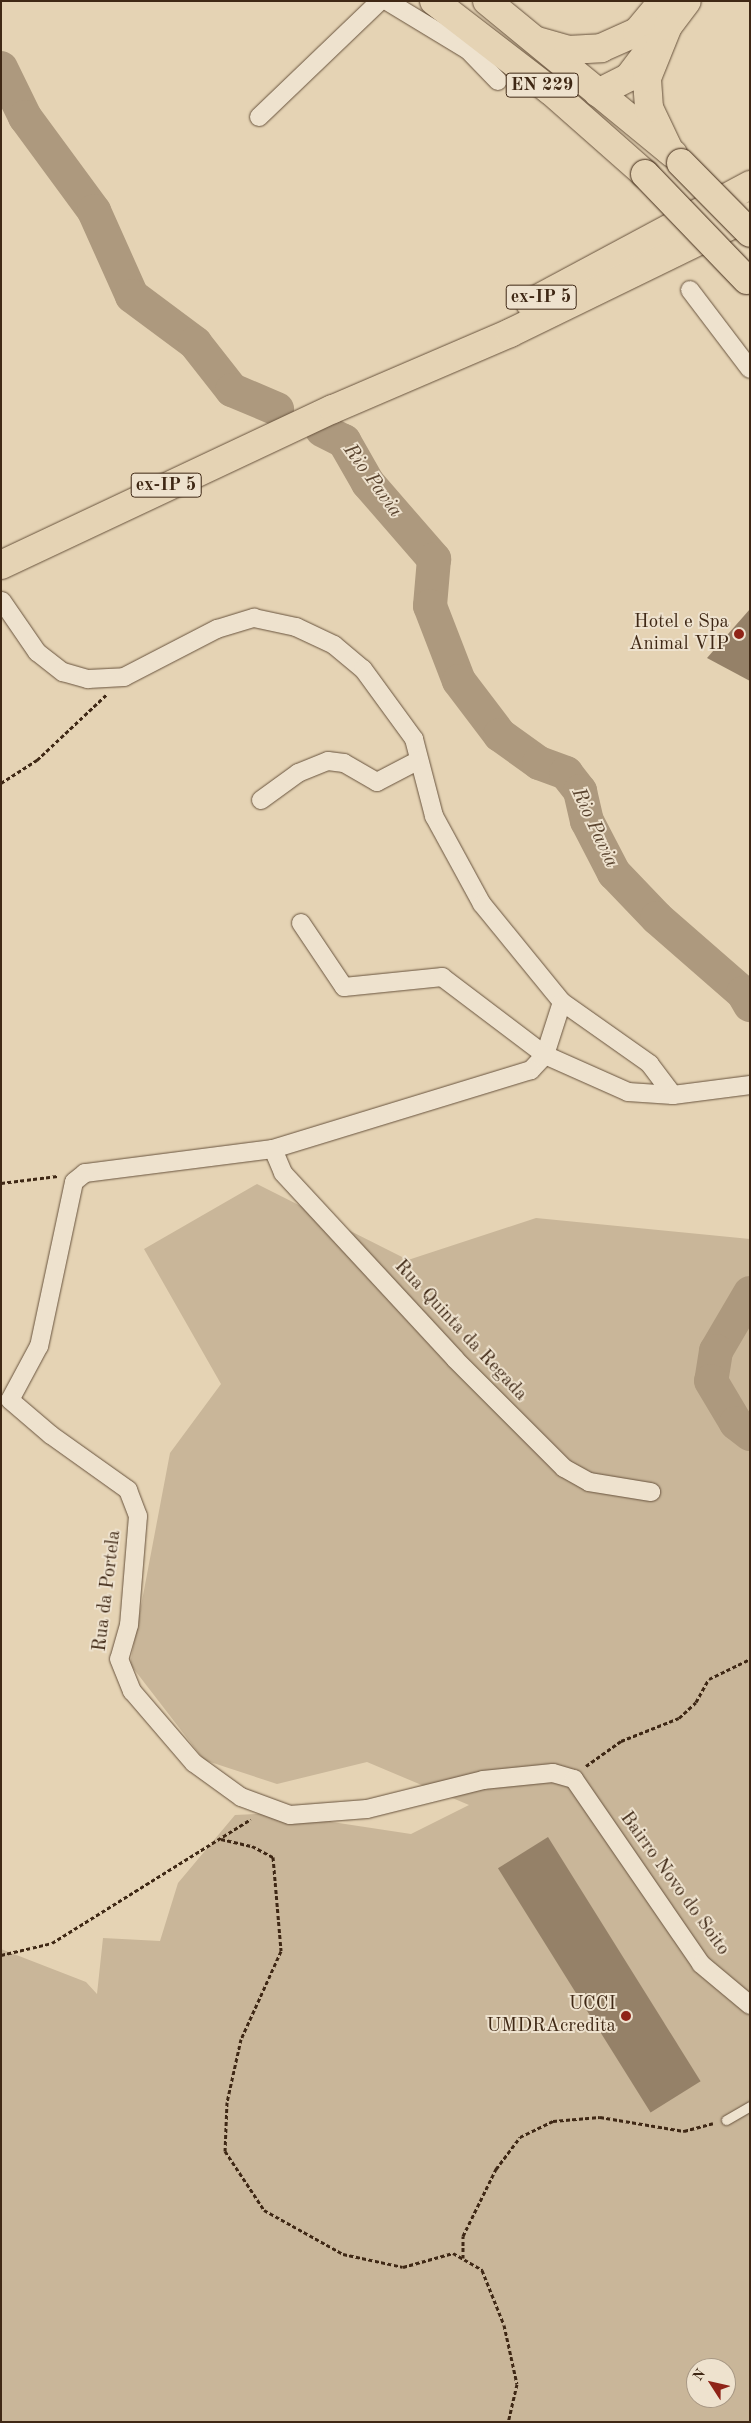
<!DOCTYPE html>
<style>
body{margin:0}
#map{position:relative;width:751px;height:2423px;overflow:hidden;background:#e5d3b4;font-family:"Old Standard TT",serif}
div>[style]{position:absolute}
.green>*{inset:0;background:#c9b699}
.river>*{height:34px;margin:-17px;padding:0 17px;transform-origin:17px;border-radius:17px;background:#ad997e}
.building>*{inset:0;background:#958168;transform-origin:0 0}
.path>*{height:3px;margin-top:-1.5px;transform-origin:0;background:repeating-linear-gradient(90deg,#3f2815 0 4px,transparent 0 6.5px)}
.roads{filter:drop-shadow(0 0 1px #68533d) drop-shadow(0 0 1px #68533d)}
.lane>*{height:9px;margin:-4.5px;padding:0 4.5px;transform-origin:4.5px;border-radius:4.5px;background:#eee2ce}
.street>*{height:18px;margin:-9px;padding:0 9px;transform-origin:9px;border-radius:9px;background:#eee2ce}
.primary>*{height:28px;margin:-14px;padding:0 14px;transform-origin:14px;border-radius:14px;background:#e5d3b4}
.highway>*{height:28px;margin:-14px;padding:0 14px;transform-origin:14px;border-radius:14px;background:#e5d3b4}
.bridges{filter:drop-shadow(0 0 1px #3f2815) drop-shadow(0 0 1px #3f2815)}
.primary-bridge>*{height:28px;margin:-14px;padding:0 14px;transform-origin:14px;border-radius:14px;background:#e5d3b4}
.dots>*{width:14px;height:14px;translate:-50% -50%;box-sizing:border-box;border:2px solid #eee2ce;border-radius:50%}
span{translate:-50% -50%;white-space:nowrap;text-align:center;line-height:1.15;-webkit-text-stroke:4px #eee2ce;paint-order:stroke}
.shield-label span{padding:1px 4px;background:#eee2ce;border:1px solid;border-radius:4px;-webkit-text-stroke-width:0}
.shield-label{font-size:18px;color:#3f2815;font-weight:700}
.poi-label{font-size:19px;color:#3f2815}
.right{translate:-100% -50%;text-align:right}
.street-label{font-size:19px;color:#3f2815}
.water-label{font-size:20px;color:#5a442f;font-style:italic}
.frame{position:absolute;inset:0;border:2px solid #3f2815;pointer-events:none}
.north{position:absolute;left:686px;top:2358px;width:50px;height:50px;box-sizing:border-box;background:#eee2ce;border:1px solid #a89884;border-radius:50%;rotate:305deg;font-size:14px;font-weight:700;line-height:20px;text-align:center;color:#3f2815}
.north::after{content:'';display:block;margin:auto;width:18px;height:22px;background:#8f2418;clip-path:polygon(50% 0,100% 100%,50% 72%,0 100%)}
</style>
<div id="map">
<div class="green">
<i style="clip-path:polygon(evenodd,257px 1184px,408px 1260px,536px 1218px,750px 1239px,750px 2422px,1px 2422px,1px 1949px,86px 1982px,97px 1994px,103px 1938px,160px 1941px,178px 1883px,235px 1815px,311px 1811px,332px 1822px,411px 1834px,469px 1805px,367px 1762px,277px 1784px,204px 1760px,130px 1664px,170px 1453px,221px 1384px,144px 1249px,257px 1184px,696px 2368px,726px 2368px,726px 2398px,696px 2398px,696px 2368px)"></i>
</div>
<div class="river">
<i style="left:1px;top:68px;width:55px;rotate:63.9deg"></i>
<i style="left:25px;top:117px;width:117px;rotate:53.7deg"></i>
<i style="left:94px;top:211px;width:93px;rotate:65.9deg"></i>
<i style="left:132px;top:296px;width:79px;rotate:36.7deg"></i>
<i style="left:195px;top:343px;width:60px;rotate:51.8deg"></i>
<i style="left:232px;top:390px;width:49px;rotate:22.9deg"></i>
<i style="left:322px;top:430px;width:25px;rotate:27deg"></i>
<i style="left:344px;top:441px;width:48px;rotate:60.3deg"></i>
<i style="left:368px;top:483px;width:101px;rotate:49deg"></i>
<i style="left:434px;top:559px;width:47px;rotate:94.9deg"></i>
<i style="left:430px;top:606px;width:80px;rotate:68.9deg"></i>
<i style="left:459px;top:681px;width:68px;rotate:52.8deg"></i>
<i style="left:500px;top:735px;width:48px;rotate:35.7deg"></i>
<i style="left:539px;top:763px;width:29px;rotate:20deg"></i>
<i style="left:566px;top:773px;width:23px;rotate:52deg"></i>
<i style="left:580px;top:791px;width:31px;rotate:77deg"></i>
<i style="left:587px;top:821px;width:59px;rotate:62.6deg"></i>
<i style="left:614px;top:873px;width:62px;rotate:46.3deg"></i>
<i style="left:657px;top:918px;width:114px;rotate:41.1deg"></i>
<i style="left:743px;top:993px;width:14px;rotate:60deg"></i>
<i style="left:750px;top:1293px;width:67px;rotate:120.4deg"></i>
<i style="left:716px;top:1351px;width:30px;rotate:99deg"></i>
<i style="left:711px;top:1381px;width:49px;rotate:59.2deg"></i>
<i style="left:736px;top:1423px;width:18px;rotate:38deg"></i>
</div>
<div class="building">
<i style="clip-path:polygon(750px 609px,750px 681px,707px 658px)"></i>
<i style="left:548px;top:1837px;width:288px;height:59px;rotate:58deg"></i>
</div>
<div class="path">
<i style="left:1px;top:783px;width:43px;rotate:-32.6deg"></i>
<i style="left:37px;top:760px;width:95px;rotate:-43.3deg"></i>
<i style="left:1px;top:1183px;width:57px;rotate:-7deg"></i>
<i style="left:586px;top:1766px;width:43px;rotate:-35.5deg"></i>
<i style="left:621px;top:1741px;width:62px;rotate:-21.6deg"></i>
<i style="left:679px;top:1718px;width:23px;rotate:-43deg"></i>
<i style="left:696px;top:1702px;width:26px;rotate:-61deg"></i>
<i style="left:709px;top:1679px;width:46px;rotate:-26deg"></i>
<i style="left:221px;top:1839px;width:32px;rotate:13deg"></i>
<i style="left:252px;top:1846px;width:24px;rotate:28deg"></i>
<i style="left:273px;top:1857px;width:94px;rotate:85.1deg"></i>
<i style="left:281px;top:1951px;width:97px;rotate:114.4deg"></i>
<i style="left:241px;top:2039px;width:65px;rotate:102.5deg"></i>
<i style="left:227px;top:2102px;width:49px;rotate:92.3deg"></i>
<i style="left:225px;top:2151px;width:71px;rotate:56.5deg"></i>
<i style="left:264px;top:2210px;width:90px;rotate:29.1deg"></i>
<i style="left:343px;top:2254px;width:61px;rotate:12.2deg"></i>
<i style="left:403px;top:2267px;width:52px;rotate:-15.6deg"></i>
<i style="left:453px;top:2253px;width:34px;rotate:30deg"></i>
<i style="left:482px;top:2270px;width:59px;rotate:68.2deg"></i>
<i style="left:504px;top:2325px;width:60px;rotate:77.6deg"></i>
<i style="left:517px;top:2384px;width:39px;rotate:103deg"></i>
<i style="left:1px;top:1955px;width:52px;rotate:-13.2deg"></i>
<i style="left:52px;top:1943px;width:234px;rotate:-31.9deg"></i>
<i style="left:463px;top:2258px;width:22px;rotate:-90deg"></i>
<i style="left:463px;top:2236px;width:75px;rotate:-63.8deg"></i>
<i style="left:496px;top:2169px;width:40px;rotate:-53deg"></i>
<i style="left:520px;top:2137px;width:37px;rotate:-26deg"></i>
<i style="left:553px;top:2121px;width:47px;rotate:-4.9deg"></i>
<i style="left:600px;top:2117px;width:85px;rotate:9.5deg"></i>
<i style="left:684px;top:2131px;width:30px;rotate:-15deg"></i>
</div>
<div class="roads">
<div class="lane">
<i style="left:726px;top:2120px;width:28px;rotate:-30deg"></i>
</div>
<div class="street">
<i style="left:387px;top:1px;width:95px;rotate:31.2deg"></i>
<i style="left:468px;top:50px;width:43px;rotate:45.9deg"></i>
<i style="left:259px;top:117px;width:168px;rotate:-43.8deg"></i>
<i style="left:690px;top:290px;width:99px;rotate:52.8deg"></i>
<i style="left:2px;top:601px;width:62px;rotate:55.5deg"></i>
<i style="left:37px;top:652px;width:33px;rotate:38deg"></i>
<i style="left:63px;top:672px;width:26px;rotate:16deg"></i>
<i style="left:88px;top:679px;width:36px;rotate:-3deg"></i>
<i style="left:124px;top:677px;width:105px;rotate:-27.3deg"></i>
<i style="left:217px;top:629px;width:39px;rotate:-17deg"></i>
<i style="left:254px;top:618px;width:43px;rotate:12.1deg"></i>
<i style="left:296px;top:627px;width:42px;rotate:25.3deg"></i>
<i style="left:334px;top:645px;width:38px;rotate:40deg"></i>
<i style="left:363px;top:669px;width:87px;rotate:53.9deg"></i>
<i style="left:414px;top:739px;width:80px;rotate:75.4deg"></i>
<i style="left:434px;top:816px;width:100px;rotate:61.4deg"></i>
<i style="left:482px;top:904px;width:127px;rotate:50.8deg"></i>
<i style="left:261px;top:800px;width:46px;rotate:-36.1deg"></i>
<i style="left:298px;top:773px;width:32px;rotate:-22deg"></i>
<i style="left:328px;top:761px;width:16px;rotate:7deg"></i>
<i style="left:344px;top:763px;width:38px;rotate:30deg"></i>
<i style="left:377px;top:782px;width:47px;rotate:-27.6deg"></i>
<i style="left:301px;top:923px;width:77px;rotate:56.1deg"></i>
<i style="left:344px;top:987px;width:99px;rotate:-5.8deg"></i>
<i style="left:442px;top:977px;width:129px;rotate:37.1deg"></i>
<i style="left:545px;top:1055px;width:21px;rotate:133deg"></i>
<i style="left:531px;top:1070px;width:270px;rotate:163deg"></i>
<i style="left:273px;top:1149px;width:190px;rotate:172.7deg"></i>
<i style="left:85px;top:1173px;width:14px;rotate:141deg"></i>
<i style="left:74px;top:1182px;width:168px;rotate:102deg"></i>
<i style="left:39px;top:1346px;width:61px;rotate:118.2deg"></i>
<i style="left:10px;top:1400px;width:54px;rotate:40.5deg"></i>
<i style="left:51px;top:1435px;width:95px;rotate:35.5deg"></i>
<i style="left:128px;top:1490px;width:28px;rotate:69deg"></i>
<i style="left:138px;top:1516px;width:109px;rotate:94.7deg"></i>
<i style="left:129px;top:1625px;width:35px;rotate:106deg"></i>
<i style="left:119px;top:1659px;width:35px;rotate:68deg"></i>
<i style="left:132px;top:1691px;width:95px;rotate:49.3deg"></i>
<i style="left:194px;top:1763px;width:58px;rotate:35.9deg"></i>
<i style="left:241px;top:1797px;width:52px;rotate:20.2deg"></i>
<i style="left:290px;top:1815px;width:77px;rotate:-4.5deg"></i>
<i style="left:367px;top:1809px;width:120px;rotate:-14deg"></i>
<i style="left:483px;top:1780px;width:70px;rotate:-5.7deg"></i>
<i style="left:553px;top:1773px;width:22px;rotate:16deg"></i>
<i style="left:574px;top:1779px;width:224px;rotate:55.5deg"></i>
<i style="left:701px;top:1964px;width:64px;rotate:39.9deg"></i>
<i style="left:673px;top:1095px;width:39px;rotate:-127deg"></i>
<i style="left:650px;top:1064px;width:108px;rotate:-144.8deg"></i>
<i style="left:562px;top:1002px;width:56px;rotate:107.8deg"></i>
<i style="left:545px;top:1055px;width:91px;rotate:24deg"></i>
<i style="left:628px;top:1092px;width:45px;rotate:3.8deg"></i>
<i style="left:673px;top:1095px;width:78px;rotate:-7.4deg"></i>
<i style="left:273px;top:1149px;width:26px;rotate:67deg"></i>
<i style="left:283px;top:1173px;width:253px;rotate:47.2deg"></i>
<i style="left:455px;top:1359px;width:154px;rotate:45deg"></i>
<i style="left:564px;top:1468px;width:29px;rotate:29deg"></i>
<i style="left:589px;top:1482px;width:63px;rotate:9.2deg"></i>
</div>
<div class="primary">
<i style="left:434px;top:1px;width:148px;rotate:37.6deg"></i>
<i style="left:551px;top:91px;width:125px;rotate:41.4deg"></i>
<i style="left:487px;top:1px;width:241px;rotate:39.4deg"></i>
</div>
<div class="highway">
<i style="left:537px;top:41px;width:32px;rotate:16deg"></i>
<i style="left:568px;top:50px;width:33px;rotate:-3deg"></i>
<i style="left:601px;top:48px;width:39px;rotate:-24deg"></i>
<i style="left:637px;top:32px;width:40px;rotate:-50deg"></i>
<i style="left:598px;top:93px;width:35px;rotate:-27deg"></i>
<i style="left:629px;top:77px;width:36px;rotate:-53deg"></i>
<i style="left:669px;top:150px;width:47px;rotate:-115.5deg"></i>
<i style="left:649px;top:108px;width:30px;rotate:-94deg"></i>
<i style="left:647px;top:78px;width:56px;rotate:-68deg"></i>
<i style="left:668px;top:26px;width:31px;rotate:-53deg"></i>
<i style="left:530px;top:303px;width:250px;rotate:-28.2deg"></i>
<i style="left:1px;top:565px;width:367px;rotate:-25.2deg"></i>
<i style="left:333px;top:409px;width:193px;rotate:-23.2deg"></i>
<i style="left:510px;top:333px;width:267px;rotate:-26deg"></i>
</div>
</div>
<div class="bridges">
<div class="primary-bridge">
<i style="left:681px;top:163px;width:98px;rotate:45.4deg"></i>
<i style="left:645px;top:174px;width:147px;rotate:46.1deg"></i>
</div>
</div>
<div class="dots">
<i style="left:739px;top:634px;background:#8f2418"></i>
<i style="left:626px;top:2016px;background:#8f2418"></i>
</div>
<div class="shield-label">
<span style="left:542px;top:85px">EN 229</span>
<span style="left:541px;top:297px">ex-IP 5</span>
<span style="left:166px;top:485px">ex-IP 5</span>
</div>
<div class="poi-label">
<span class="right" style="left:729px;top:634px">Hotel e Spa<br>Animal VIP</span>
<span class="right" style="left:616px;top:2016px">UCCI<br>UMDRAcredita</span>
</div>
<div class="street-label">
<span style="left:460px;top:1331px;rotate:47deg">Rua Quinta da Regada</span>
<span style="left:108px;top:1591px;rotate:-83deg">Rua da Portela</span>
<span style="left:674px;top:1884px;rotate:54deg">Bairro Novo do Soito</span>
</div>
<div class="water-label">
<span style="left:372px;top:481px;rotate:54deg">Rio Pavia</span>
<span style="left:594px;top:828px;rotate:65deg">Rio Pavia</span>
</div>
<div class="frame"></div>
<div class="north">N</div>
</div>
